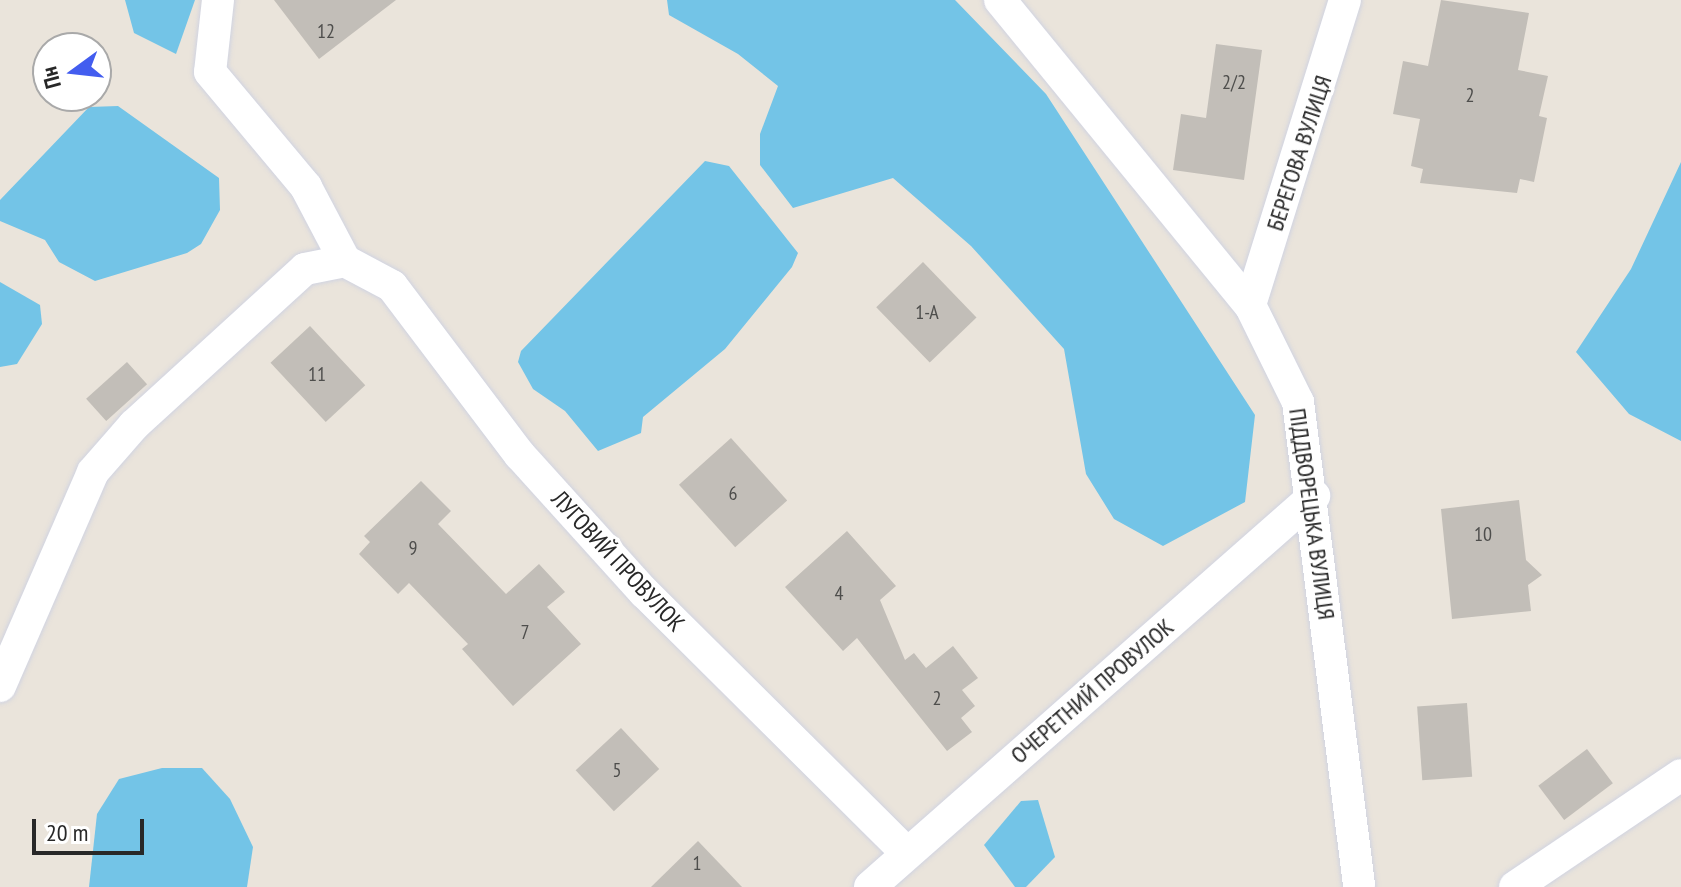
<!DOCTYPE html>
<meta charset="utf-8">
<style>
body{margin:0}
#map{position:relative;width:1681px;height:887px;overflow:hidden;background:#eae4db;font-family:"PT Sans Narrow",sans-serif}
div>[style]{position:absolute}
.water>*{inset:0;background:#73c4e7}
.building>*{inset:0;background:#c2beb8;transform-origin:0 0}
.roads{filter:drop-shadow(0 0 2px #d0d3e1) drop-shadow(0 0 2px #d0d3e1)}
.street>*{height:32px;margin:-16px;padding:0 16px;transform-origin:16px;border-radius:16px;background:#fff}
span{translate:-50% -50%;white-space:nowrap;text-align:center;line-height:1.15;-webkit-text-stroke:6px #fff;paint-order:stroke}
.number-label{font-size:20px;color:#4e4e4c}
.number-label span{-webkit-text-stroke-width:0}
.street-label{font-size:24px;color:#282828}
.north{position:absolute;left:32px;top:32px;width:80px;height:80px;box-sizing:border-box;background:#fff;border:2px solid #a9a9a9;border-radius:50%;rotate:255deg;font-size:22px;font-weight:700;line-height:32px;text-align:center;color:#282828}
.north::after{content:'';display:block;margin:auto;width:28px;height:36px;background:#435def;clip-path:polygon(50% 0,100% 100%,50% 72%,0 100%)}
.scale{position:absolute;left:32px;top:819px;width:112px;height:36px;box-sizing:border-box;border:4px solid #282828;border-top:0;padding-left:10px;font-size:24px;line-height:28px;white-space:nowrap;color:#282828;-webkit-text-stroke:6px #fff;paint-order:stroke}
</style>
<div id="map">
<div class="water">
<i style="clip-path:polygon(125px 0,195px 0,176px 54px,134px 33px)"></i>
<i style="clip-path:polygon(667px 0,955px 0,1046px 94px,1255px 415px,1245px 502px,1163px 546px,1114px 519px,1086px 474px,1064px 349px,971px 246px,893px 178px,793px 208px,760px 165px,760px 134px,778px 86px,738px 54px,669px 15px)"></i>
<i style="clip-path:polygon(118px 106px,219px 178px,220px 210px,201px 244px,187px 253px,95px 281px,59px 262px,45px 240px,0 221px,0 200px,89px 107px)"></i>
<i style="clip-path:polygon(705px 161px,729px 166px,798px 253px,792px 267px,725px 349px,643px 417px,641px 433px,598px 451px,565px 411px,533px 389px,518px 362px,521px 351px)"></i>
<i style="clip-path:polygon(1681px 162px,1681px 441px,1629px 414px,1576px 352px,1631px 269px)"></i>
<i style="clip-path:polygon(0 282px,40px 305px,42px 324px,17px 364px,0 367px)"></i>
<i style="clip-path:polygon(162px 768px,202px 768px,230px 799px,253px 847px,247px 887px,89px 887px,97px 814px,119px 779px)"></i>
<i style="clip-path:polygon(1038px 800px,1055px 857px,1026px 887px,1015px 887px,984px 845px,1021px 801px)"></i>
</div>
<div class="building">
<i style="clip-path:polygon(274px 0,396px 0,319px 59px)"></i>
<i style="clip-path:polygon(1441px 0,1529px 13px,1518px 70px,1548px 76px,1539px 116px,1547px 118px,1534px 182px,1520px 179px,1517px 193px,1420px 183px,1423px 169px,1411px 166px,1420px 119px,1393px 114px,1403px 61px,1428px 66px)"></i>
<i style="clip-path:polygon(1216px 44px,1262px 50px,1244px 180px,1173px 170px,1181px 114px,1206px 118px)"></i>
<i style="left:923px;top:262px;width:77px;height:65px;rotate:46deg"></i>
<i style="left:310px;top:326px;width:81px;height:54px;rotate:47deg"></i>
<i style="left:127px;top:362px;width:30px;height:55px;rotate:48deg"></i>
<i style="left:731px;top:438px;width:84px;height:70px;rotate:48deg"></i>
<i style="clip-path:polygon(421px 481px,451px 511px,438px 524px,506px 594px,539px 564px,565px 592px,547px 607px,581px 644px,513px 706px,462px 649px,468px 644px,409px 583px,398px 594px,359px 554px,370px 542px,364px 536px)"></i>
<i style="clip-path:polygon(1519px 500px,1526px 560px,1542px 575px,1528px 585px,1531px 611px,1452px 619px,1441px 509px)"></i>
<i style="clip-path:polygon(847px 531px,896px 586px,880px 600px,905px 660px,914px 653px,926px 668px,953px 646px,978px 678px,962px 690px,975px 706px,961px 718px,972px 732px,947px 751px,857px 638px,843px 651px,785px 587px)"></i>
<i style="left:1467px;top:703px;width:74px;height:50px;rotate:86deg"></i>
<i style="left:621px;top:728px;width:56px;height:62px;rotate:47deg"></i>
<i style="left:1587px;top:749px;width:43px;height:61px;rotate:53deg"></i>
<i style="clip-path:polygon(698px 841px,742px 887px,651px 887px)"></i>
</div>
<div class="roads">
<div class="street">
<i style="left:218px;top:0;width:72px;rotate:96.3deg"></i>
<i style="left:210px;top:72px;width:150px;rotate:50.1deg"></i>
<i style="left:306px;top:187px;width:84px;rotate:62.2deg"></i>
<i style="left:1000px;top:0;width:394px;rotate:50.7deg"></i>
<i style="left:1250px;top:305px;width:108px;rotate:63.7deg"></i>
<i style="left:1298px;top:402px;width:489px;rotate:82.8deg"></i>
<i style="left:1250px;top:305px;width:319px;rotate:-72.7deg"></i>
<i style="left:0;top:686px;width:233px;rotate:-66.5deg"></i>
<i style="left:93px;top:472px;width:62px;rotate:-48.9deg"></i>
<i style="left:134px;top:425px;width:231px;rotate:-42.4deg"></i>
<i style="left:305px;top:269px;width:41px;rotate:-11.3deg"></i>
<i style="left:345px;top:261px;width:53px;rotate:28deg"></i>
<i style="left:392px;top:286px;width:212px;rotate:52.9deg"></i>
<i style="left:520px;top:455px;width:185px;rotate:47.9deg"></i>
<i style="left:644px;top:592px;width:368px;rotate:44.8deg"></i>
<i style="left:870px;top:887px;width:592px;rotate:-41.37deg"></i>
<i style="left:1515px;top:887px;width:200px;rotate:-34deg"></i>
</div>
</div>
<div class="number-label">
<span style="left:326px;top:31px">12</span>
<span style="left:1234px;top:82px">2/2</span>
<span style="left:1470px;top:95px">2</span>
<span style="left:927px;top:312px">1-А</span>
<span style="left:317px;top:374px">11</span>
<span style="left:733px;top:493px">6</span>
<span style="left:1483px;top:534px">10</span>
<span style="left:413px;top:548px">9</span>
<span style="left:839px;top:593px">4</span>
<span style="left:525px;top:632px">7</span>
<span style="left:937px;top:698px">2</span>
<span style="left:617px;top:770px">5</span>
<span style="left:697px;top:863px">1</span>
</div>
<div class="street-label">
<span style="left:1299px;top:153px;rotate:-72deg">БЕРЕГОВА ВУЛИЦЯ</span>
<span style="left:1312px;top:514px;rotate:82deg">ПІДДВОРЕЦЬКА ВУЛИЦЯ</span>
<span style="left:618px;top:561px;rotate:47deg">ЛУГОВИЙ ПРОВУЛОК</span>
<span style="left:1092px;top:691px;rotate:-41deg">ОЧЕРЕТНИЙ ПРОВУЛОК</span>
</div>
<div class="north">Пн</div>
<div class="scale">20 m</div>
</div>
